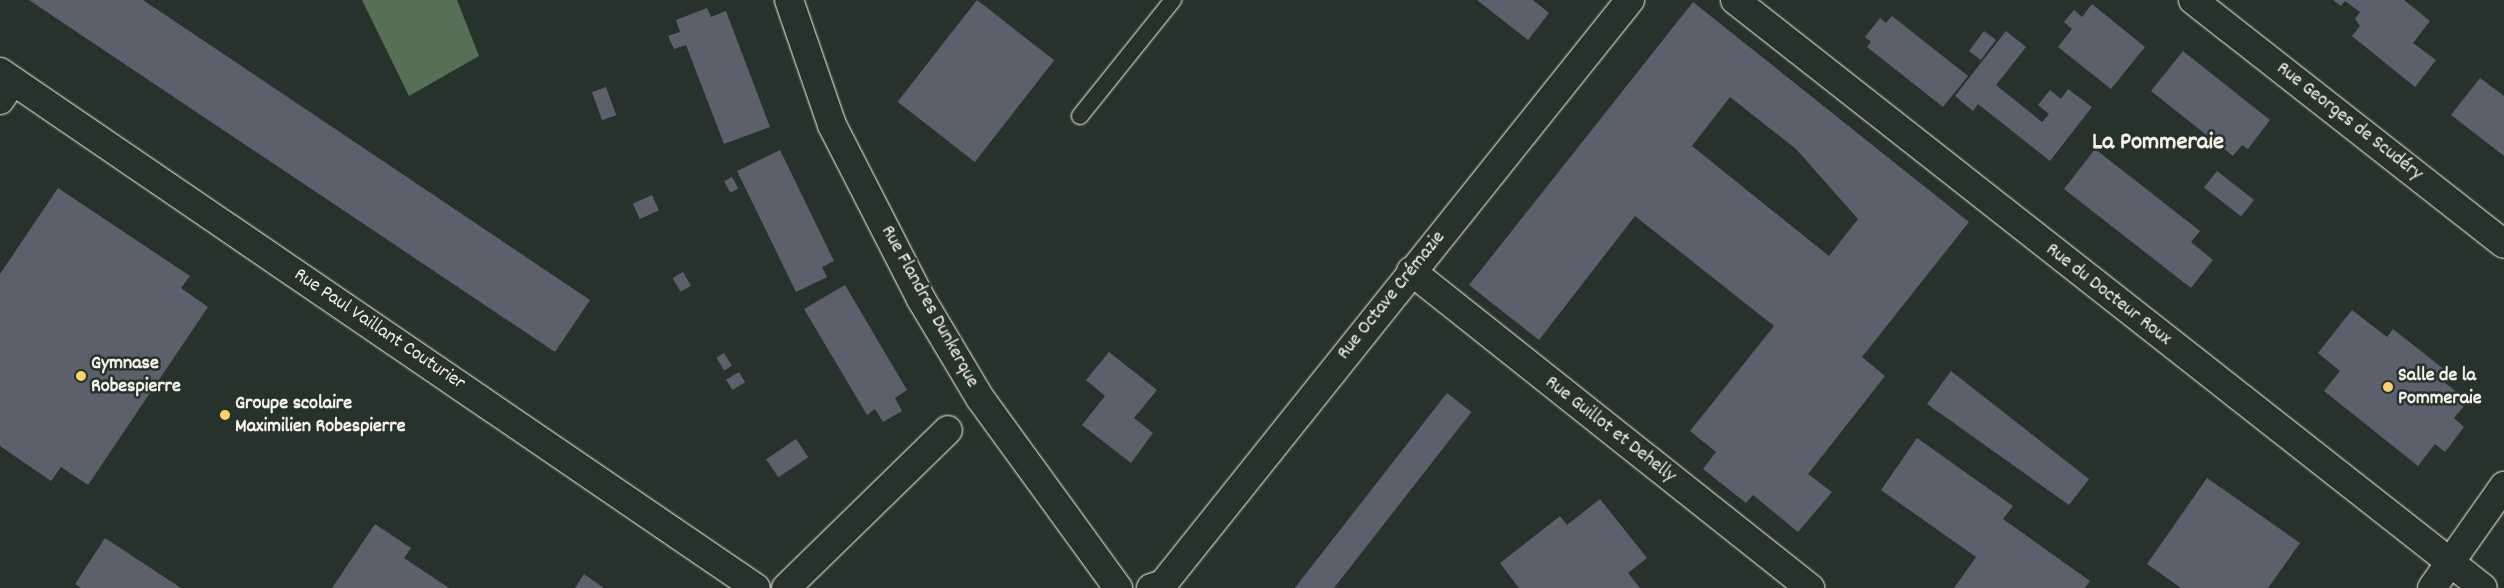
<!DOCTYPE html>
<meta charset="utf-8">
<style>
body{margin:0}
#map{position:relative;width:2504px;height:588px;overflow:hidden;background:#26332d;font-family:Dekko,sans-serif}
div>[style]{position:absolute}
.green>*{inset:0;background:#566f55}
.building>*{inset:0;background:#5c5f6c;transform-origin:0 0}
.roads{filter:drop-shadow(0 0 1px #f4f1e8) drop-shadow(0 0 1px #f4f1e8)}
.service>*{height:16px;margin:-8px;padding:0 8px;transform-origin:8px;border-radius:8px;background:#26332d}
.minor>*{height:28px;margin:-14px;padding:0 14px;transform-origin:14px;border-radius:14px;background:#26332d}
.dots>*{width:14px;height:14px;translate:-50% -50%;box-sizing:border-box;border:2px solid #26332d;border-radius:50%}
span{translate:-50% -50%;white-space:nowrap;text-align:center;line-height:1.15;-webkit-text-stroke:5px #26332d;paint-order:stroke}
.street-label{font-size:20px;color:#f4f1e8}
.poi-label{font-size:20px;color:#f4f1e8;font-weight:700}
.left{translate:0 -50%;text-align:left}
.district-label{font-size:25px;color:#f4f1e8;font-weight:700}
</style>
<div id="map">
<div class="green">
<i style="clip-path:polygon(362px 0,457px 0,479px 56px,409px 96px)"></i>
</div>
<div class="building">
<i style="clip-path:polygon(29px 0,143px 0,590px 300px,555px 352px)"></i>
<i style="left:977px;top:0;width:98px;height:129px;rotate:38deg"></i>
<i style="clip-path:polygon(1477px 0,1533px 0,1549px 13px,1528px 40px)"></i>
<i style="clip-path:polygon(2333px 0,2404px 0,2430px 21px,2413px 43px,2436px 60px,2415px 87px,2352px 36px,2360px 26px,2355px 19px,2360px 12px,2345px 1px,2341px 6px)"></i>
<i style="clip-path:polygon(evenodd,1693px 2px,1969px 222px,1862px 357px,1885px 376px,1808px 474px,1832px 492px,1798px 532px,1753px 495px,1746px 503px,1703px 469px,1716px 452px,1690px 431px,1774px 326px,1635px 216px,1539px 340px,1469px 285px,1693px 2px,1730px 97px,1796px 149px,1858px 219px,1829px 256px,1692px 146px,1730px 97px)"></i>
<i style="clip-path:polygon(2092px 4px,2145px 47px,2111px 89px,2058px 47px,2072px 29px,2064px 22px,2074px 10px,2082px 17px)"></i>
<i style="clip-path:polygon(707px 8px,711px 17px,726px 11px,770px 127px,724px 144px,686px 45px,674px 49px,668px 36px,680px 32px,676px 20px)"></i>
<i style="clip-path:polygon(1892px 16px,1968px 76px,1943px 107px,1867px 47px,1871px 42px,1865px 37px,1880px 18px,1886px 23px)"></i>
<i style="left:1984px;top:31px;width:15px;height:25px;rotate:37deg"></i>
<i style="clip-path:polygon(2006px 31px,2026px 47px,1996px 85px,2042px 122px,2049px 114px,2038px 105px,2050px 90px,2061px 99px,2068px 89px,2092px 107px,2050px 161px,1978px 104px,1973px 111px,1955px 96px)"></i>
<i style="clip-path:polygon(2183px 51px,2270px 120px,2248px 149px,2242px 145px,2233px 156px,2151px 91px)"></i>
<i style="clip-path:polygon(2480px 78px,2504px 96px,2504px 156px,2451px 115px)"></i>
<i style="left:606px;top:87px;width:30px;height:15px;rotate:70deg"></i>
<i style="clip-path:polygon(2095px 149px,2200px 231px,2191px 242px,2213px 260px,2191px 288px,2064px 189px)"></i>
<i style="clip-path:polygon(780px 150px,834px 261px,822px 267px,827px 277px,796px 292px,737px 171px)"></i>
<i style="left:2217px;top:171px;width:47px;height:21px;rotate:38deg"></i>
<i style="left:732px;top:177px;width:13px;height:9px;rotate:61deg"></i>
<i style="clip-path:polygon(58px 188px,190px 276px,181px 288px,208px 307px,88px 485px,61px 467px,51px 481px,0 446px,0 274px)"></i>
<i style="left:652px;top:195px;width:17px;height:21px;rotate:66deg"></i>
<i style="left:683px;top:272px;width:16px;height:12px;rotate:60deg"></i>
<i style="clip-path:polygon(845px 285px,907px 390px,895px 398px,902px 411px,883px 422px,875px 409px,867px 415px,804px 309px)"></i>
<i style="clip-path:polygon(2352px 310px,2387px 337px,2393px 329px,2450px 374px,2444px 382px,2468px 401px,2454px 418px,2464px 427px,2445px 452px,2435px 444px,2418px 466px,2324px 391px,2340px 371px,2318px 353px)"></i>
<i style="clip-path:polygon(1109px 352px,1157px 390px,1134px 418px,1153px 433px,1131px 463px,1082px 425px,1105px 396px,1086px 380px)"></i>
<i style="left:724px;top:353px;width:15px;height:9px;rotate:58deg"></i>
<i style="clip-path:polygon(1951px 371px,2089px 479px,2069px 505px,1927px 404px)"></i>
<i style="left:739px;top:372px;width:12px;height:15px;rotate:59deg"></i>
<i style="left:1447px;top:393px;width:31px;height:247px;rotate:38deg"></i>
<i style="clip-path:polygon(1917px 438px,2013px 506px,2003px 519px,2090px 581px,2085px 588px,1954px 588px,1976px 557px,1881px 490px)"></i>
<i style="left:796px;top:439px;width:22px;height:36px;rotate:56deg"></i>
<i style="clip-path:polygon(2207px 478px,2300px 543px,2268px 588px,2181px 588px,2147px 564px)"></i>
<i style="clip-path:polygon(1600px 499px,1647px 558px,1628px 573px,1640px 588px,1519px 588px,1500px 563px,1560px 516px,1567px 525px)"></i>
<i style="clip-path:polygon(375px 524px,411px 548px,404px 558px,449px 588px,332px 588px)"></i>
<i style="clip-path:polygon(105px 538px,181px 588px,81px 588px,75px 584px)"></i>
<i style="clip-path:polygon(584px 574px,604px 588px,575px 588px)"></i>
</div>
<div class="roads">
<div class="service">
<i style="left:1080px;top:116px;width:149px;rotate:-51.3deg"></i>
</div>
<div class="minor">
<i style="left:789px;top:0;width:132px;rotate:71deg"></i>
<i style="left:832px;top:125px;width:195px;rotate:62.9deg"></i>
<i style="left:921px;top:299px;width:115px;rotate:59.2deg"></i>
<i style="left:980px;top:398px;width:235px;rotate:54deg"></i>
<i style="left:1735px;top:0;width:951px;rotate:38.17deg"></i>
<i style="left:2193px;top:0;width:395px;rotate:38.1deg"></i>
<i style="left:0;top:72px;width:915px;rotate:34.32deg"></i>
<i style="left:0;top:100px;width:23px;rotate:-56deg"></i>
<i style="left:1411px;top:271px;width:510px;rotate:38.47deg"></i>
<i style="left:786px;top:588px;width:226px;rotate:-44.3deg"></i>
<i style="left:1151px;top:588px;width:13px;rotate:-18deg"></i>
<i style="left:1163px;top:584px;width:748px;rotate:-51.35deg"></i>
<i style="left:2432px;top:588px;width:125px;rotate:-54.8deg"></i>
</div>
</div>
<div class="dots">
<i style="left:81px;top:376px;background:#ffd166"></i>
<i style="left:2388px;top:387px;background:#ffd166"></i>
<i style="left:225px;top:415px;background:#ffd166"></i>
</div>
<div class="street-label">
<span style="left:2349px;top:122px;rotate:38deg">Rue Georges de Scudéry</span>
<span style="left:2108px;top:295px;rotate:38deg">Rue du Docteur Roux</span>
<span style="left:1392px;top:296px;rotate:-51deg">Rue Octave Crémazie</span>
<span style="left:929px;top:307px;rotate:61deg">Rue Flandres Dunkerque</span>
<span style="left:379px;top:330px;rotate:34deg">Rue Paul Vaillant Couturier</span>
<span style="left:1610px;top:430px;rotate:38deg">Rue Guillot et Dehelly</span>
</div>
<div class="poi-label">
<span class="left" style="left:91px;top:376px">Gymnase<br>Robespierre</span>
<span class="left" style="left:2398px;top:388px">Salle de la<br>Pommeraie</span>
<span class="left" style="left:235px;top:416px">Groupe scolaire<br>Maximilien Robespierre</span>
</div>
<div class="district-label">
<span style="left:2158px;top:143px">La Pommeraie</span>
</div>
</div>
